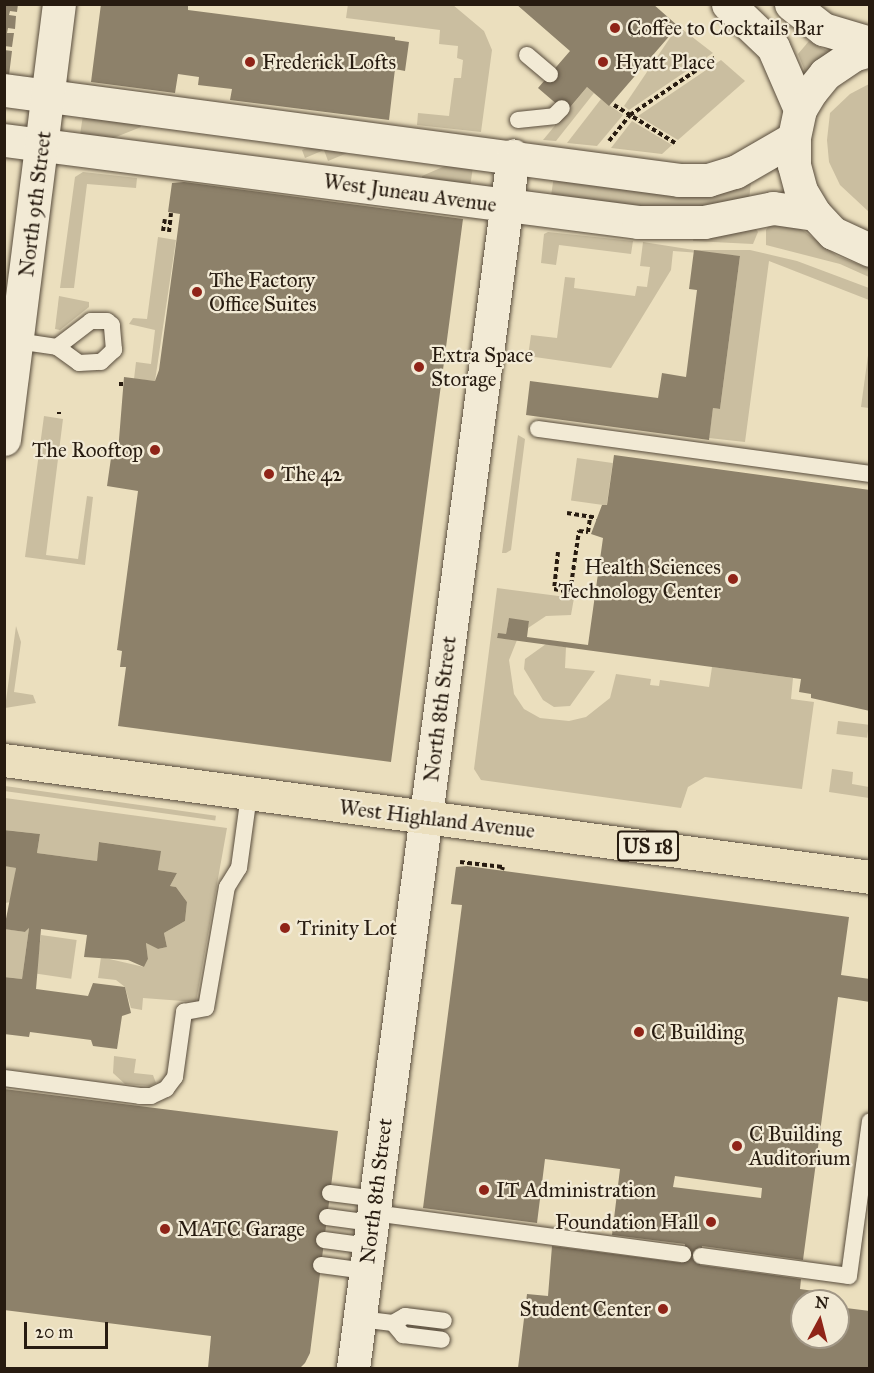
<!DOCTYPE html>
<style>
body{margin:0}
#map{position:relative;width:874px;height:1373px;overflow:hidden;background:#ebdfbe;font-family:"IM FELL Great Primer",serif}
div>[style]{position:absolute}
.green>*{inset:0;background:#cabea0;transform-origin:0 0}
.building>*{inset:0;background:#8d816a}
.path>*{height:4px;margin-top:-2px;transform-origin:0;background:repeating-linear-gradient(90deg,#271b10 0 4.5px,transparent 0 7.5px)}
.roads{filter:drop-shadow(0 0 2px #584c3c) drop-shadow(0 0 2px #584c3c)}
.service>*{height:16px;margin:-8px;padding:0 8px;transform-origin:8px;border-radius:8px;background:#f2ead5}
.minor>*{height:33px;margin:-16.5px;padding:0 16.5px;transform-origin:16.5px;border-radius:16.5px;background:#f2ead5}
.tertiary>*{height:33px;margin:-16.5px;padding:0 16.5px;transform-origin:16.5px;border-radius:16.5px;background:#f2ead5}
.primary>*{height:33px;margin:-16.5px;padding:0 16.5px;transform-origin:16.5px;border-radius:16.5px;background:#ebdfbe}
.dots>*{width:16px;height:16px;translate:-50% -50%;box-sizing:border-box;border:3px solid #f2ead5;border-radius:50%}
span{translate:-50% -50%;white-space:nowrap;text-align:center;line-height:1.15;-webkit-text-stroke:4.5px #f2ead5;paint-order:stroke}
.shield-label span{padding:2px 4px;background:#f2ead5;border:2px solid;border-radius:4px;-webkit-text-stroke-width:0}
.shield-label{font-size:20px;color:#271b10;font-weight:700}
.poi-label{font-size:21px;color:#271b10}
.left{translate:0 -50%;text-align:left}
.right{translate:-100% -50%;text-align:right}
.street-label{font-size:21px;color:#271b10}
.frame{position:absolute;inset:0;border:6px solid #271b10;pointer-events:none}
.north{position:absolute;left:790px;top:1289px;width:60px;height:60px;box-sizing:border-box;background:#f2ead5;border:2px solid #a19786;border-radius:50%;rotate:7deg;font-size:16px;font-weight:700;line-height:24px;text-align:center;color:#271b10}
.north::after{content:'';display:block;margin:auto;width:21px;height:27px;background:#8f2418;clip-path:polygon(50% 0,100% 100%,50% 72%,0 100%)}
.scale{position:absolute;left:24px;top:1322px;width:84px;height:27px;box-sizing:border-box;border:3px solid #271b10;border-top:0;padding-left:8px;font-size:18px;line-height:21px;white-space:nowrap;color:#271b10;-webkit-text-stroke:4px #f2ead5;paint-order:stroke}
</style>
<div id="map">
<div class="green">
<i style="clip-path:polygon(348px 4px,453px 5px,484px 31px,492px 50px,481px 132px,417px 125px,418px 113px,449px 116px,454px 78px,461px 78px,463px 60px,457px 58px,458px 46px,439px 44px,440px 30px,346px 18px)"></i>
<i style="clip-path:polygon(678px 26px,713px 53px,629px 110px,624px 106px)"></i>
<i style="clip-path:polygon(809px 41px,829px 52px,807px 76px,798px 54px)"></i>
<i style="clip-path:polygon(721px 60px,745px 81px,678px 140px,638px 116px)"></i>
<i style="clip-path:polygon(869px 84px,870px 84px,869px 212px,840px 185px,829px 162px,827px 140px,830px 113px,850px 94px)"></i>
<i style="clip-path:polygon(587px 87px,594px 93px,556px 141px,543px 140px)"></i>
<i style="clip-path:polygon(601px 99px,623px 115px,597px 146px,567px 143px)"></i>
<i style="clip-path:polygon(83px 115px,138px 118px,141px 127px,101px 143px,80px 135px)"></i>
<i style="clip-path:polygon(632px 121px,672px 145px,662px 154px,611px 148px)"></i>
<i style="clip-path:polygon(321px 142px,357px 149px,328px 161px,324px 150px,305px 158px,302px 150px)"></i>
<i style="clip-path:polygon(461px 159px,473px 167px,470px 187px,422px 186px,422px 176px)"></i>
<i style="clip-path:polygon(83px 172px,137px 178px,136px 188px,87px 184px,74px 288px,60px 288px,75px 177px)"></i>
<i style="clip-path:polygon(554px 176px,731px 190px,751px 182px,749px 200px,688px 213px,551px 196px)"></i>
<i style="clip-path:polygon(772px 220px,800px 228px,837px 256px,869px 268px,869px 277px,840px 264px,766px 245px,766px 230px)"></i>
<i style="clip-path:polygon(753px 225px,758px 232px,753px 244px,693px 241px,694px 236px)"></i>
<i style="clip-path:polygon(548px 232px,633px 241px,631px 254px,559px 245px,556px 265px,541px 263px,544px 234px)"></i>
<i style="clip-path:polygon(158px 237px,176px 240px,155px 381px,134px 379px,136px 362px,151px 364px,155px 330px,129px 324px,133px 318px,147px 319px)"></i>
<i style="clip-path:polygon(643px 242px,694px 250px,750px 250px,797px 261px,869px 288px,869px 300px,769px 261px,745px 442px,709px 438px,713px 408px,720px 409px,740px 256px,673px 251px,671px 270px,611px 368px,528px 356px,531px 335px,557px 338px,565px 277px,575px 278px,574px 288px,635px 296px,637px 286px,647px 287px,650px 267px,640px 266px)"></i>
<i style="clip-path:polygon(59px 296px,89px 302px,89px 307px,60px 330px,55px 329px)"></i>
<i style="clip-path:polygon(869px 348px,870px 349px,869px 408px,861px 407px)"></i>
<i style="clip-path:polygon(44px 416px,63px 419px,46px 555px,78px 559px,87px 496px,93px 497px,85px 565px,25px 557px)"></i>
<i style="clip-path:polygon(518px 435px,525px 439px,511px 550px,506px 553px,502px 553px)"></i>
<i style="left:577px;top:458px;width:36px;height:43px;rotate:8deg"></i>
<i style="clip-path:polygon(497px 588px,574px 598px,571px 615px,546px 616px,528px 628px,529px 621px,509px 619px,506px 634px,498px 634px,497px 638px,517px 640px,509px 660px,514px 694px,524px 709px,540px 718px,569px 721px,586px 717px,610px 698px,616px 674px,651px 679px,650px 685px,659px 686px,660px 680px,709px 687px,712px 667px,793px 678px,791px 699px,814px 702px,802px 789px,705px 777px,688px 787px,681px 808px,481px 780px,474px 769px)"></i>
<i style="clip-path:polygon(16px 626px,21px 642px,14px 692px,33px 695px,36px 703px,5px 708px)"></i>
<i style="clip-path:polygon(546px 644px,566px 647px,565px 668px,595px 671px,570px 706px,554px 707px,543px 700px,524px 669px,525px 659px)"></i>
<i style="left:838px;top:721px;width:31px;height:13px;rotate:7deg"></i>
<i style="clip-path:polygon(832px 769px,853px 772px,852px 784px,869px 787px,869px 798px,829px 792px)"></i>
<i style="left:5px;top:786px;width:213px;height:5px;rotate:8deg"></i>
<i style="clip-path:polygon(5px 798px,227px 828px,196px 1002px,143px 998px,142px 1010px,131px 1008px,125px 987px,116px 980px,98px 978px,101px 957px,144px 967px,148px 959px,146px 943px,158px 949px,167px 947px,164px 933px,185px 921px,187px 902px,176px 887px,170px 886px,177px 873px,158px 870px,160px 851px,100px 842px,97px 861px,37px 853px,40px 834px,5px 830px)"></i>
<i style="clip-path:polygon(5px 866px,16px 868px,11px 902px,5px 903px)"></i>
<i style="clip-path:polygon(29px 928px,22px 979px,5px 977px,5px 929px,25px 932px)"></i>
<i style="left:41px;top:935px;width:36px;height:39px;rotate:8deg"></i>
<i style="clip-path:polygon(114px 1056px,136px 1059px,134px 1073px,153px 1075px,156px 1083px,150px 1086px,125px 1084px,113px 1073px)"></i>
</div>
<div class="building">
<i style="clip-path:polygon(4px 4px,18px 4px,17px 12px,10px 11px,9px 15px,16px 16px,15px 29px,8px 28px,7px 33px,14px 33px,12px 47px,4px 46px)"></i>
<i style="clip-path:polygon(101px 4px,188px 4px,188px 10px,395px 37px,395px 40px,409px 42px,405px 71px,395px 69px,389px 120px,230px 100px,232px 89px,198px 85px,199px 77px,178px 74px,175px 93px,91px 82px)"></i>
<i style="clip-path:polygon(516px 4px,653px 4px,678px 26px,609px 106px,587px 87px,566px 112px,538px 88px,570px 51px)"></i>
<i style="clip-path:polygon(4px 50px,12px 51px,9px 75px,4px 74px)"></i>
<i style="clip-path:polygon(184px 182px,463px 219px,391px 762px,118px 726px,126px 667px,120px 667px,122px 651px,117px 650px,138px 491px,107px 486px,112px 451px,118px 452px,124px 377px,155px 381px,159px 370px,180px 214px,168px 212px,172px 183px)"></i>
<i style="clip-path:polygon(694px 250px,740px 256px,720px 409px,713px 408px,709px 440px,526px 415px,530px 381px,658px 398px,662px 373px,686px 377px,697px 290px,689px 289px)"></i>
<i style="clip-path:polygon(614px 455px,870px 490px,870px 711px,811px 698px,811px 694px,799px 692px,801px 679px,497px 638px,498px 633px,506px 634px,509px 618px,529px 621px,527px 637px,588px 645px,603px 538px,591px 534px,602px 505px,607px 505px)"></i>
<i style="clip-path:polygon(4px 830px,40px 834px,37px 853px,97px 861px,99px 842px,161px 851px,158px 870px,177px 873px,170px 886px,176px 887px,187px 902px,185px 921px,164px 933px,167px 947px,158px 949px,146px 943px,148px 959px,144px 967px,128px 960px,84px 957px,87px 935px,41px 929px,36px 989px,88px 996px,93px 983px,125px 987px,131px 1013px,122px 1016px,117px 1049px,93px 1046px,91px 1040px,30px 1032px,29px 1037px,4px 1034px,4px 977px,22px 979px,29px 928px,25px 932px,4px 929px,16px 868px,4px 866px)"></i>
<i style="clip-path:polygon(evenodd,467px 866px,849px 917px,841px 975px,870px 979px,870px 1002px,838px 997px,803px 1260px,702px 1246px,700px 1265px,801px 1279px,800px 1289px,814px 1291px,813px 1301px,802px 1301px,802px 1337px,838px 1337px,838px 1307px,870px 1311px,870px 1368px,518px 1368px,527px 1294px,548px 1296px,552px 1246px,682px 1263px,685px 1244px,612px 1235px,620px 1169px,545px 1159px,537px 1223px,423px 1208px,462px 905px,451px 904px,456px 867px,467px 866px,675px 1176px,762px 1188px,761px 1198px,673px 1187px,675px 1176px)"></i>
<i style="clip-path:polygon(4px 1089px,338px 1131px,310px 1353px,305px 1363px,300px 1368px,208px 1368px,211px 1336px,4px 1310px)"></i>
</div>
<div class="path">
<i style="left:614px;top:105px;width:72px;rotate:31.9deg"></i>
<i style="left:609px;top:141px;width:33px;rotate:-51deg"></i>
<i style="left:630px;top:115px;width:104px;rotate:-34deg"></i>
<i style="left:163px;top:231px;width:12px;rotate:-81deg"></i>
<i style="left:169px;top:232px;width:19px;rotate:-84deg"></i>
<i style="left:119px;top:384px;width:4px"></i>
<i style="left:59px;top:414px;width:2px;rotate:-90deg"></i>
<i style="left:101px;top:458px;width:8px;rotate:-83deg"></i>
<i style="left:567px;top:513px;width:30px;rotate:9deg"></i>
<i style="left:558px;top:552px;width:37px;rotate:96deg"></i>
<i style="left:554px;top:589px;width:16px;rotate:11deg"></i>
<i style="left:570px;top:592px;width:62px;rotate:-81.6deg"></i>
<i style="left:579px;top:531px;width:9px;rotate:6deg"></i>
<i style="left:588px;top:532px;width:15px;rotate:-82deg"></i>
<i style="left:460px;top:862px;width:43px;rotate:6.6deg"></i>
<i style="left:503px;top:867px;width:3px;rotate:108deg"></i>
</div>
<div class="roads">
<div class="service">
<i style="left:527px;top:55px;width:30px;rotate:40deg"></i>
<i style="left:518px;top:120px;width:36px;rotate:-6deg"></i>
<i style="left:554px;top:116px;width:11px;rotate:-45deg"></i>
<i style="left:17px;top:341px;width:40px;rotate:8.5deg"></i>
<i style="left:57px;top:347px;width:27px;rotate:36deg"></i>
<i style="left:79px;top:363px;width:22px;rotate:-3deg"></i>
<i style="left:101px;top:362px;width:18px;rotate:-43deg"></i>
<i style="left:114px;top:350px;width:25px;rotate:-95deg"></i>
<i style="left:112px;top:325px;width:6px;rotate:-141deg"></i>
<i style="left:107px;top:321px;width:16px;rotate:180deg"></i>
<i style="left:91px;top:321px;width:43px;rotate:142.6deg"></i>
<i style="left:538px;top:429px;width:335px;rotate:7.7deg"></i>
<i style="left:4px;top:1078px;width:137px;rotate:7.5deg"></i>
<i style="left:140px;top:1096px;width:11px"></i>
<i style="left:151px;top:1096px;width:17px;rotate:-25deg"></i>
<i style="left:166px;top:1089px;width:15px;rotate:-53deg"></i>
<i style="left:175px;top:1077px;width:66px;rotate:-82.1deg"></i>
<i style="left:184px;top:1012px;width:22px;rotate:-10deg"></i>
<i style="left:206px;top:1008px;width:123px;rotate:-80.2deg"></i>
<i style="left:227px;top:887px;width:22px;rotate:-58deg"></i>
<i style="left:239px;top:868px;width:74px;rotate:-82.2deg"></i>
<i style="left:330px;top:1193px;width:46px;rotate:7.4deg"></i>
<i style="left:374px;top:1213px;width:312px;rotate:7.6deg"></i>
<i style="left:327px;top:1217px;width:45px;rotate:7.6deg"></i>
<i style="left:324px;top:1240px;width:45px;rotate:7.6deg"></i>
<i style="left:701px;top:1256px;width:149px;rotate:7.7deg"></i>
<i style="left:849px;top:1276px;width:156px;rotate:-82.3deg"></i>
<i style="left:321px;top:1265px;width:45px;rotate:7.6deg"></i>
<i style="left:360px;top:1319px;width:33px;rotate:7deg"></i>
<i style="left:393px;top:1323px;width:14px;rotate:-30deg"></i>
<i style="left:405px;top:1316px;width:39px;rotate:7deg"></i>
<i style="left:393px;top:1323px;width:16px;rotate:50deg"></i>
<i style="left:403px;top:1335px;width:39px;rotate:7deg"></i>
</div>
<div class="minor">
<i style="left:4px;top:90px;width:681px;rotate:7.59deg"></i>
<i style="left:679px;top:180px;width:29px"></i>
<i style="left:708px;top:180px;width:28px;rotate:-17deg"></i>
<i style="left:735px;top:172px;width:68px;rotate:-30deg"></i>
<i style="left:4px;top:140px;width:639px;rotate:7.37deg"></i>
<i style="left:638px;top:222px;width:66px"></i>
<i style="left:704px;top:222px;width:70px;rotate:-11.5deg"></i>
<i style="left:773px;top:208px;width:42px;rotate:8.1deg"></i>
<i style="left:4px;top:439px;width:438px;rotate:-82.8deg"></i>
<i style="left:353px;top:1368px;width:1223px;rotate:-82.48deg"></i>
</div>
<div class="tertiary">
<i style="left:728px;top:4px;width:62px;rotate:43.7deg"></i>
<i style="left:773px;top:47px;width:68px;rotate:66.5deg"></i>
<i style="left:791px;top:4px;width:41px;rotate:38deg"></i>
<i style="left:823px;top:29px;width:49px;rotate:16.6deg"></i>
<i style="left:870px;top:50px;width:18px;rotate:164deg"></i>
<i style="left:853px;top:55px;width:34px;rotate:146deg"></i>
<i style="left:825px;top:74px;width:22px;rotate:129deg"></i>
<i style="left:811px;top:91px;width:21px;rotate:121deg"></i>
<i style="left:800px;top:109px;width:30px;rotate:102deg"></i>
<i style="left:794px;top:138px;width:27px;rotate:90deg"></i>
<i style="left:794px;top:165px;width:27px;rotate:75deg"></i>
<i style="left:801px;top:191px;width:27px;rotate:59deg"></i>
<i style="left:815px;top:214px;width:26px;rotate:47deg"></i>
<i style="left:833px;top:233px;width:41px;rotate:24.7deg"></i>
</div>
<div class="primary">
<i style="left:4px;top:760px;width:874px;rotate:7.69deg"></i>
</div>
</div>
<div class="dots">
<i style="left:615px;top:28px;background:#8f2418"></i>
<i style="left:250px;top:62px;background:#8f2418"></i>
<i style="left:603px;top:62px;background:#8f2418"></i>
<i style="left:197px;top:292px;background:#8f2418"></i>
<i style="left:419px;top:367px;background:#8f2418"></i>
<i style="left:155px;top:450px;background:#8f2418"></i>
<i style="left:269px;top:474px;background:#8f2418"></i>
<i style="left:733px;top:579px;background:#8f2418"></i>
<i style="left:285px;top:928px;background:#8f2418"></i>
<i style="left:639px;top:1032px;background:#8f2418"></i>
<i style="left:737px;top:1146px;background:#8f2418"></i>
<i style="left:484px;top:1190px;background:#8f2418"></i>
<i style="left:711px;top:1222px;background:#8f2418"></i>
<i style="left:165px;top:1229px;background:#8f2418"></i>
<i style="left:663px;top:1309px;background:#8f2418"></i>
</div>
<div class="shield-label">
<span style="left:648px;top:846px">US 18</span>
</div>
<div class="poi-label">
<span class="left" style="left:627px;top:28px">Coffee to Cocktails Bar</span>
<span class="left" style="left:262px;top:62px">Frederick Lofts</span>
<span class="left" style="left:615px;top:62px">Hyatt Place</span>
<span class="left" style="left:209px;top:292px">The Factory<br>Office Suites</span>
<span class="left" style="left:431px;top:367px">Extra Space<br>Storage</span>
<span class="right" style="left:143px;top:450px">The Rooftop</span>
<span class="left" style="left:281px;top:474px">The 42</span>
<span class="right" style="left:721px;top:579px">Health Sciences<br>Technology Center</span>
<span class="left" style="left:297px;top:928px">Trinity Lot</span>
<span class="left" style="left:651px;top:1032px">C Building</span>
<span class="left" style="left:749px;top:1146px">C Building<br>Auditorium</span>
<span class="left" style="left:496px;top:1190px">IT Administration</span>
<span class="right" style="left:699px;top:1222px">Foundation Hall</span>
<span class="left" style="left:177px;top:1229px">MATC Garage</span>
<span class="right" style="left:651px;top:1309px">Student Center</span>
</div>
<div class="street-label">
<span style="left:410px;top:193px;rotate:8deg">West Juneau Avenue</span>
<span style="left:35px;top:204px;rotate:-83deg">North 9th Street</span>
<span style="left:440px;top:709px;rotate:-83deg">North 8th Street</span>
<span style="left:437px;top:819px;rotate:7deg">West Highland Avenue</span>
<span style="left:376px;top:1191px;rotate:-83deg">North 8th Street</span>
</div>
<div class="frame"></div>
<div class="north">N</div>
<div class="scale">20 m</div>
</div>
